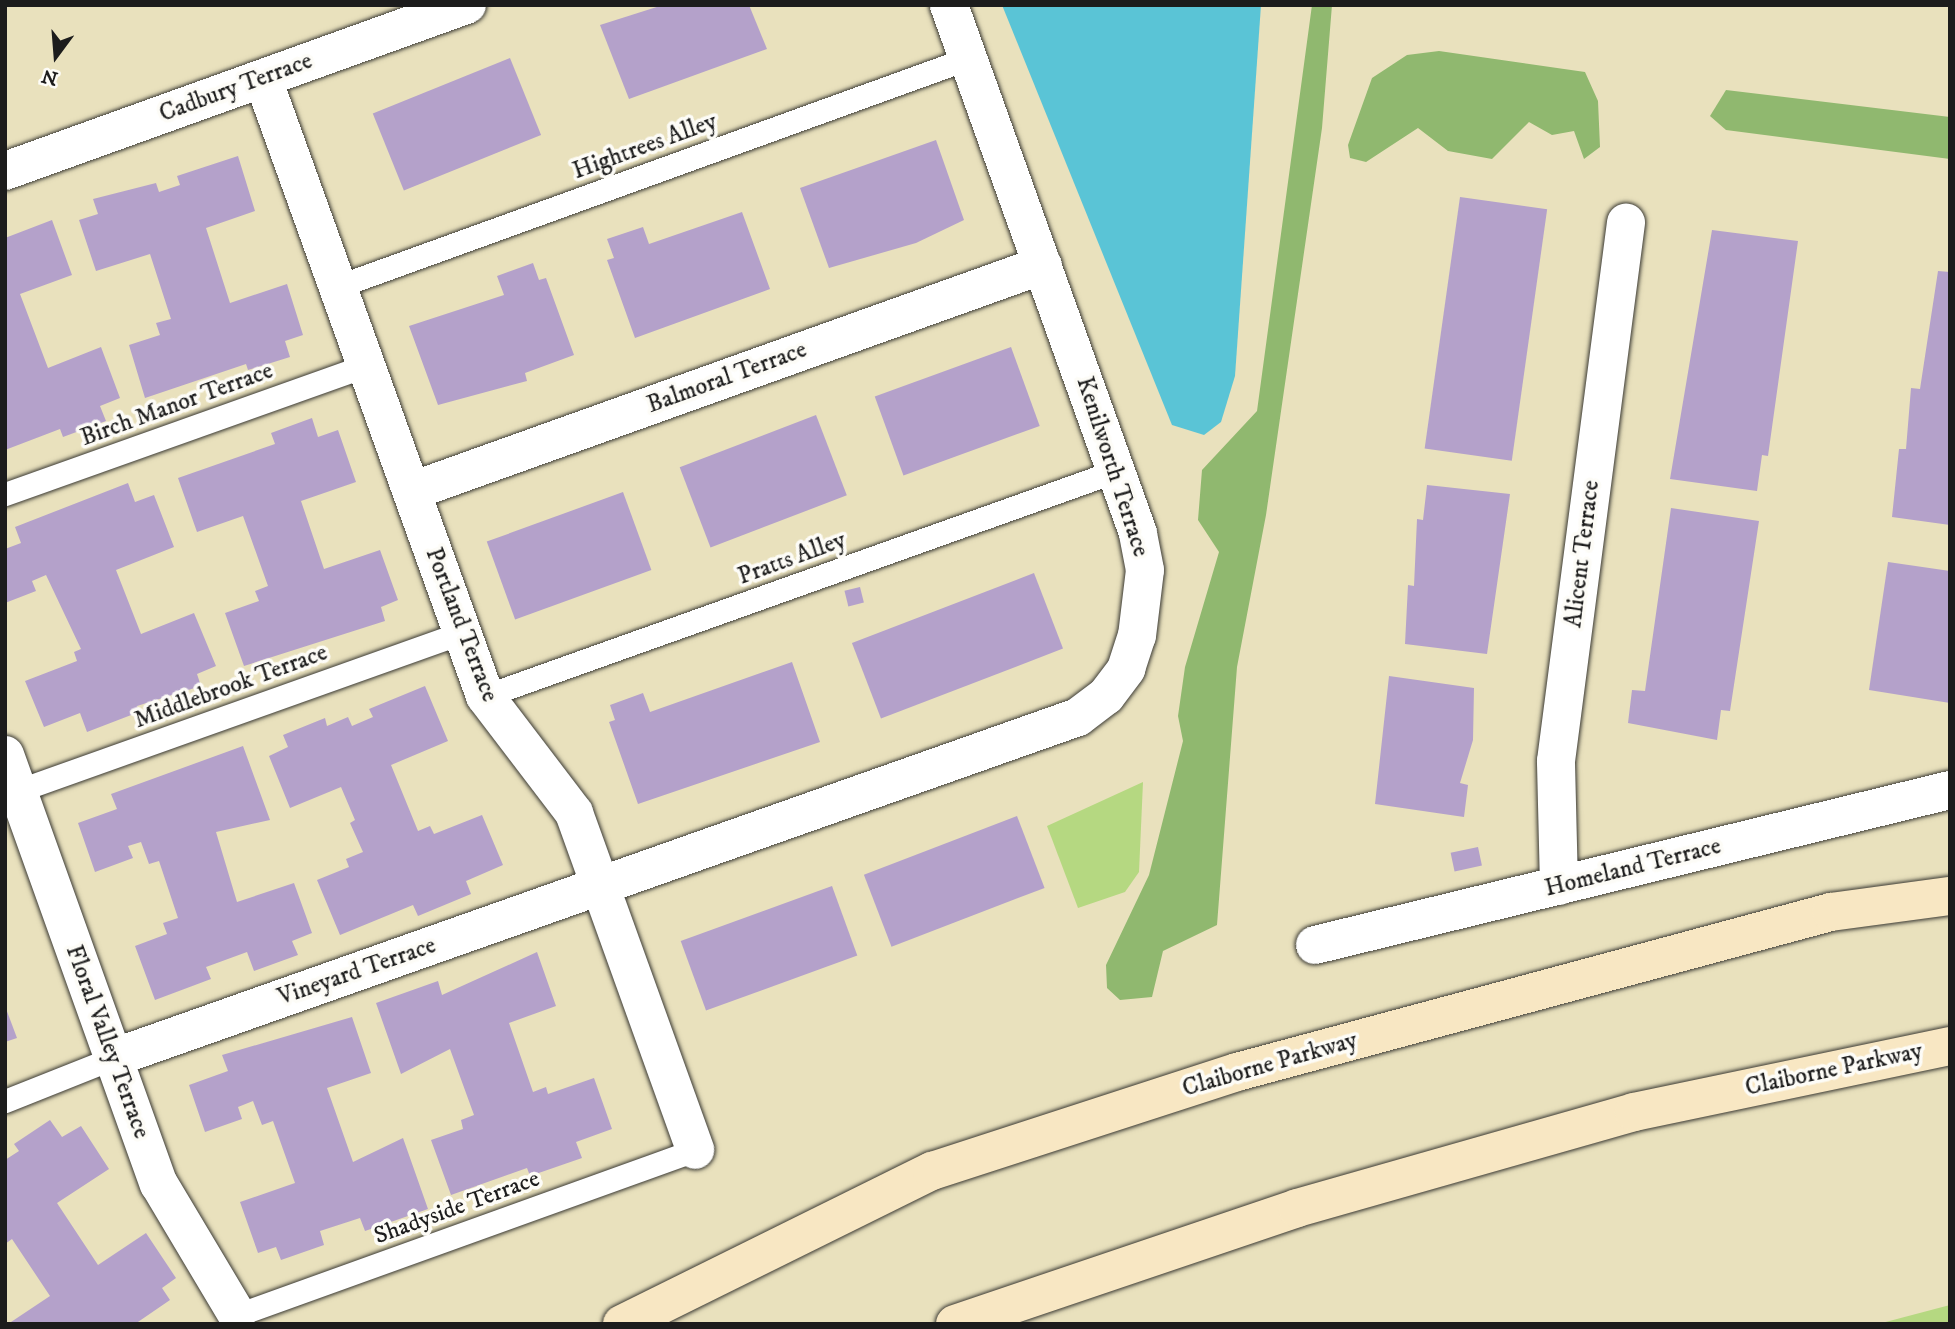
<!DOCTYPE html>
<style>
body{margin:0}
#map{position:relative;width:1955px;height:1329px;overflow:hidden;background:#e9e1bd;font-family:"IM FELL DW Pica",serif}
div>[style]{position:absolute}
.green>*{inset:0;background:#b5d881}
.forest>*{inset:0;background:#90b86f}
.water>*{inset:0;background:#5ac4d6}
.building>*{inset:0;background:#b4a1ca;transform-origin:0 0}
.roads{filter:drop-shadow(0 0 2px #3b3a34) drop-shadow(0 0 2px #3b3a34)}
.service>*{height:23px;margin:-11.5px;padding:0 11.5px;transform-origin:11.5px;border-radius:11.5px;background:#fff}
.minor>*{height:38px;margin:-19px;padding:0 19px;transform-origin:19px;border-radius:19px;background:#fff}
.secondary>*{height:38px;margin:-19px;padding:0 19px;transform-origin:19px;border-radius:19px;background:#f8e7c3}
span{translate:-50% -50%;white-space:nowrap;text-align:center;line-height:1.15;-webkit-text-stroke:7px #fdfcf7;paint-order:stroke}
.street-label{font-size:24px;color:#1c1c1c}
.frame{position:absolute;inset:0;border:7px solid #1c1c1c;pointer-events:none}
.north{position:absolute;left:21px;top:21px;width:70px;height:70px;-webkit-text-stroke:5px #fdfcf7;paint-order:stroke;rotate:196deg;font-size:19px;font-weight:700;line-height:28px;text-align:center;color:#1c1c1c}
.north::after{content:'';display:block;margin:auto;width:24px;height:32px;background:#1c1c1c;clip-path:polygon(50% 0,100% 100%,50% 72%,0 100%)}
</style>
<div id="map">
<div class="green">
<i style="clip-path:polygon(1143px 782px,1139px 872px,1125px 892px,1078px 908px,1047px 826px)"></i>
<i style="clip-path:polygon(1950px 1305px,1950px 1324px,1878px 1324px)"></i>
</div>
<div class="forest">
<i style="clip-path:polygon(1312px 5px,1332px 5px,1322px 128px,1266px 515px,1237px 667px,1217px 925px,1163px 951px,1152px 997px,1120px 1000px,1107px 988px,1106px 965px,1149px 875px,1183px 741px,1178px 716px,1185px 667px,1219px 552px,1198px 520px,1202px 470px,1257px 411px)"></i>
<i style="clip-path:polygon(1439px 51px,1585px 72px,1598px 101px,1600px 147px,1584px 159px,1574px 131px,1552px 135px,1529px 122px,1492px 159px,1448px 151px,1418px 128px,1366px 162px,1350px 158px,1348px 145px,1372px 78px,1407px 55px)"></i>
<i style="clip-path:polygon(1726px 90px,1950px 117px,1950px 159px,1726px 130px,1710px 116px)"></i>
</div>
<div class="water">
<i style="clip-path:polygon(1002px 5px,1261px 5px,1235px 376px,1221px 422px,1204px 435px,1172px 425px)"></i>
</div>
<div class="building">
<i style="clip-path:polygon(663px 5px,749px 5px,767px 49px,629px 99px,600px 25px)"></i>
<i style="left:510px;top:58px;width:83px;height:148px;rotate:68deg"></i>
<i style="clip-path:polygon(936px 140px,964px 220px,916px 243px,829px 268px,800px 188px)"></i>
<i style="clip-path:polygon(238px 156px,255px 211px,206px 228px,230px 303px,287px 284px,303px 335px,285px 341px,290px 357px,248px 370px,246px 364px,145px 398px,129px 345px,160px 335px,156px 323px,171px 319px,150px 254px,96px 271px,79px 220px,98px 214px,93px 199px,156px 183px,159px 192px,180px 185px,177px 176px)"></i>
<i style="left:1460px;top:197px;width:88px;height:254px;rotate:8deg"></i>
<i style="clip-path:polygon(742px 212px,770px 289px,635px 338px,607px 260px,614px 258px,607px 239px,643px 227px,649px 244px)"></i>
<i style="clip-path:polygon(52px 220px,72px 275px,20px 294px,48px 368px,101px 347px,120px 398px,100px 406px,106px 421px,63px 437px,60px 429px,5px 450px,5px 238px)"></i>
<i style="clip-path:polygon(1712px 230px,1798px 241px,1768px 456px,1762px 455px,1757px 491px,1670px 479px)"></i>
<i style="clip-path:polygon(533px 263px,539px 280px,546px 278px,574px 355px,525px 373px,527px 381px,438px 405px,409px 326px,504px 295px,497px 276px)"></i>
<i style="clip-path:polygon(1938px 271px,1950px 272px,1950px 525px,1892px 517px,1899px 449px,1906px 449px,1911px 388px,1920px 389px)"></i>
<i style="left:1011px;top:347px;width:84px;height:145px;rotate:70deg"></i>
<i style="left:816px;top:415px;width:86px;height:146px;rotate:69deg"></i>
<i style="clip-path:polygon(312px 418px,318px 437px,338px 430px,356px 482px,301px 501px,324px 569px,380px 550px,398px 600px,381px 607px,385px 621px,244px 666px,225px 613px,259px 601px,255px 591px,268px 586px,243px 516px,197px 532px,178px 478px,275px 444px,271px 433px)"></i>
<i style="clip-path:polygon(128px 483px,135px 502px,154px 495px,174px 547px,116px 570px,141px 634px,194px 613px,216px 666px,197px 674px,201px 686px,137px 706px,139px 712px,87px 732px,80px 713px,44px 727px,25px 681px,77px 661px,74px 652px,81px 649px,46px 575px,32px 581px,36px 591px,5px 603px,5px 549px,21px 543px,15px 527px)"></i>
<i style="clip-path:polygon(1427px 485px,1510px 494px,1487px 654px,1405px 644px,1408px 585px,1414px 586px,1417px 519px,1423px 520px)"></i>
<i style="left:623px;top:492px;width:83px;height:145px;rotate:70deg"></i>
<i style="clip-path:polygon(1671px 508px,1759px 521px,1730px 711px,1721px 710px,1717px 740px,1628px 723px,1632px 690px,1645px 691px)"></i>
<i style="clip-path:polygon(1888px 562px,1950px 571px,1950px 703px,1869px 690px)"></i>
<i style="left:1034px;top:573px;width:81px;height:195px;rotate:69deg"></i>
<i style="left:860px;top:587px;width:16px;height:16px;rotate:76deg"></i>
<i style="clip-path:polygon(792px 662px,820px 742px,638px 804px,609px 722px,615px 720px,610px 705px,643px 693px,650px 712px)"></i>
<i style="clip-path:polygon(1389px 676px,1474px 688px,1473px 740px,1460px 783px,1468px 785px,1464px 817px,1375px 804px)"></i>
<i style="clip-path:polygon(425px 686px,448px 741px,391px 765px,418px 831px,430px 826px,434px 834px,482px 815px,503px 865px,466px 881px,471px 894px,418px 916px,413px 905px,340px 935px,317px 880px,349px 867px,346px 859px,363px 852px,350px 823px,355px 820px,341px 787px,290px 808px,269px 756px,288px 747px,283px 735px,325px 718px,327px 726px,348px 717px,352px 726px,373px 717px,369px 709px)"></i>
<i style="clip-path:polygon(243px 746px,270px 820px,216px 832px,237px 902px,294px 883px,312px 933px,292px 941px,298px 955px,254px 971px,247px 952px,206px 967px,211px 979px,155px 1000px,135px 946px,167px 934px,163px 923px,178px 918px,159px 861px,149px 864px,141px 842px,128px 846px,133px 858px,95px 872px,78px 823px,117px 809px,111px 794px)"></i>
<i style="left:1017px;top:816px;width:77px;height:164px;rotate:69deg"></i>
<i style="left:1478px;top:847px;width:19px;height:28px;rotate:78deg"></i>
<i style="left:832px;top:886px;width:74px;height:161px;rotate:70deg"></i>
<i style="clip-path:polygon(537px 952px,556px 1006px,509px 1023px,533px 1092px,546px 1087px,548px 1094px,594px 1078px,612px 1129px,576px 1142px,582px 1158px,530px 1176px,527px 1168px,451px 1195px,431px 1140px,463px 1129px,461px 1120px,474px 1115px,450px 1049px,401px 1074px,376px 1003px,438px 981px,442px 995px)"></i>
<i style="clip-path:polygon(5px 1006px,17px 1038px,5px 1042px)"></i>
<i style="clip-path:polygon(352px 1017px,371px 1073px,327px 1088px,353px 1162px,403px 1138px,428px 1209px,365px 1231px,360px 1218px,320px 1231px,324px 1245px,281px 1260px,276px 1247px,258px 1253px,240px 1202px,295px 1183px,273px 1121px,262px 1125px,253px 1101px,238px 1107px,242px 1119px,205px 1132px,189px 1085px,228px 1071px,222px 1055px)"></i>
<i style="clip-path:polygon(50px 1120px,62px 1137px,81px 1126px,109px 1169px,57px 1203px,98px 1265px,146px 1233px,176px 1278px,162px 1288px,170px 1300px,135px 1324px,8px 1324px,50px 1296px,12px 1239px,5px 1244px,5px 1160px,19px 1151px,14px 1144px)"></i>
</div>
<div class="roads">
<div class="service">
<i style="left:339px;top:286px;width:670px;rotate:-19.9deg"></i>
<i style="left:5px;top:494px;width:384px;rotate:-19.6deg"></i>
<i style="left:485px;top:696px;width:670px;rotate:-19.63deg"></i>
<i style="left:6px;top:795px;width:484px;rotate:-19.6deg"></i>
<i style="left:5px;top:1101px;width:116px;rotate:-21.7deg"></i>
<i style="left:232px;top:1324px;width:10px;rotate:-61deg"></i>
<i style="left:237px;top:1315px;width:487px;rotate:-19.8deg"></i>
</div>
<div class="minor">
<i style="left:263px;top:79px;width:656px;rotate:70.21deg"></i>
<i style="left:485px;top:696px;width:147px;rotate:52.7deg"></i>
<i style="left:574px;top:813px;width:358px;rotate:70.2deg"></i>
<i style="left:5px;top:171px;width:491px;rotate:-19.8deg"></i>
<i style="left:412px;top:491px;width:670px;rotate:-19.71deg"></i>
<i style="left:5px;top:755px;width:456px;rotate:70.3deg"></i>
<i style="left:159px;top:1184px;width:152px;rotate:59.2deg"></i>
<i style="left:1559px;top:886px;width:125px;rotate:-91.4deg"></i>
<i style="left:1556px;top:761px;width:543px;rotate:-82.59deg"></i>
<i style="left:1315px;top:945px;width:654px;rotate:-13.72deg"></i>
<i style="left:113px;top:1058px;width:1023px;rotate:-19.46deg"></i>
<i style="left:1078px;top:717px;width:35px;rotate:-37deg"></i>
<i style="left:1106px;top:696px;width:34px;rotate:-53deg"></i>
<i style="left:1126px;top:669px;width:35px;rotate:-72deg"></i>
<i style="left:1137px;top:636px;width:66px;rotate:-83.1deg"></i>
<i style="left:1145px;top:570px;width:38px;rotate:-101deg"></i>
<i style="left:1138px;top:533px;width:561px;rotate:-109.7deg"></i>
</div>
<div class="secondary">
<i style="left:622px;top:1324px;width:346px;rotate:-26.3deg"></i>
<i style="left:932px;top:1171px;width:321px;rotate:-18deg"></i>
<i style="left:1237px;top:1072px;width:615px;rotate:-15.08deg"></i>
<i style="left:1831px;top:912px;width:120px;rotate:-7.7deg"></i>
<i style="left:955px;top:1324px;width:361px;rotate:-18.7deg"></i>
<i style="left:1297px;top:1208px;width:350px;rotate:-15.9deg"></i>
<i style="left:1634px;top:1112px;width:323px;rotate:-11.8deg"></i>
</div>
</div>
<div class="street-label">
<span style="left:236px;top:88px;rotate:-20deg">Cadbury Terrace</span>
<span style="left:645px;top:147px;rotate:-20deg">Hightrees Alley</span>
<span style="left:727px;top:378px;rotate:-20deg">Balmoral Terrace</span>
<span style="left:177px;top:405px;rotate:-20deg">Birch Manor Terrace</span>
<span style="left:1112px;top:467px;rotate:72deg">Kenilworth Terrace</span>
<span style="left:1583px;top:554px;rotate:-83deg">Alicent Terrace</span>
<span style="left:792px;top:559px;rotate:-20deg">Pratts Alley</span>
<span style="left:461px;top:625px;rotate:69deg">Portland Terrace</span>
<span style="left:231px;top:687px;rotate:-20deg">Middlebrook Terrace</span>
<span style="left:1633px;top:868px;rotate:-14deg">Homeland Terrace</span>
<span style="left:357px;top:972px;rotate:-19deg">Vineyard Terrace</span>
<span style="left:107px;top:1042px;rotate:70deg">Floral Valley Terrace</span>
<span style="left:1270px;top:1065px;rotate:-16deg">Claiborne Parkway</span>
<span style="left:1834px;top:1070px;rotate:-12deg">Claiborne Parkway</span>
<span style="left:457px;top:1208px;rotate:-20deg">Shadyside Terrace</span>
</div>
<div class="frame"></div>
<div class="north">N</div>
</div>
